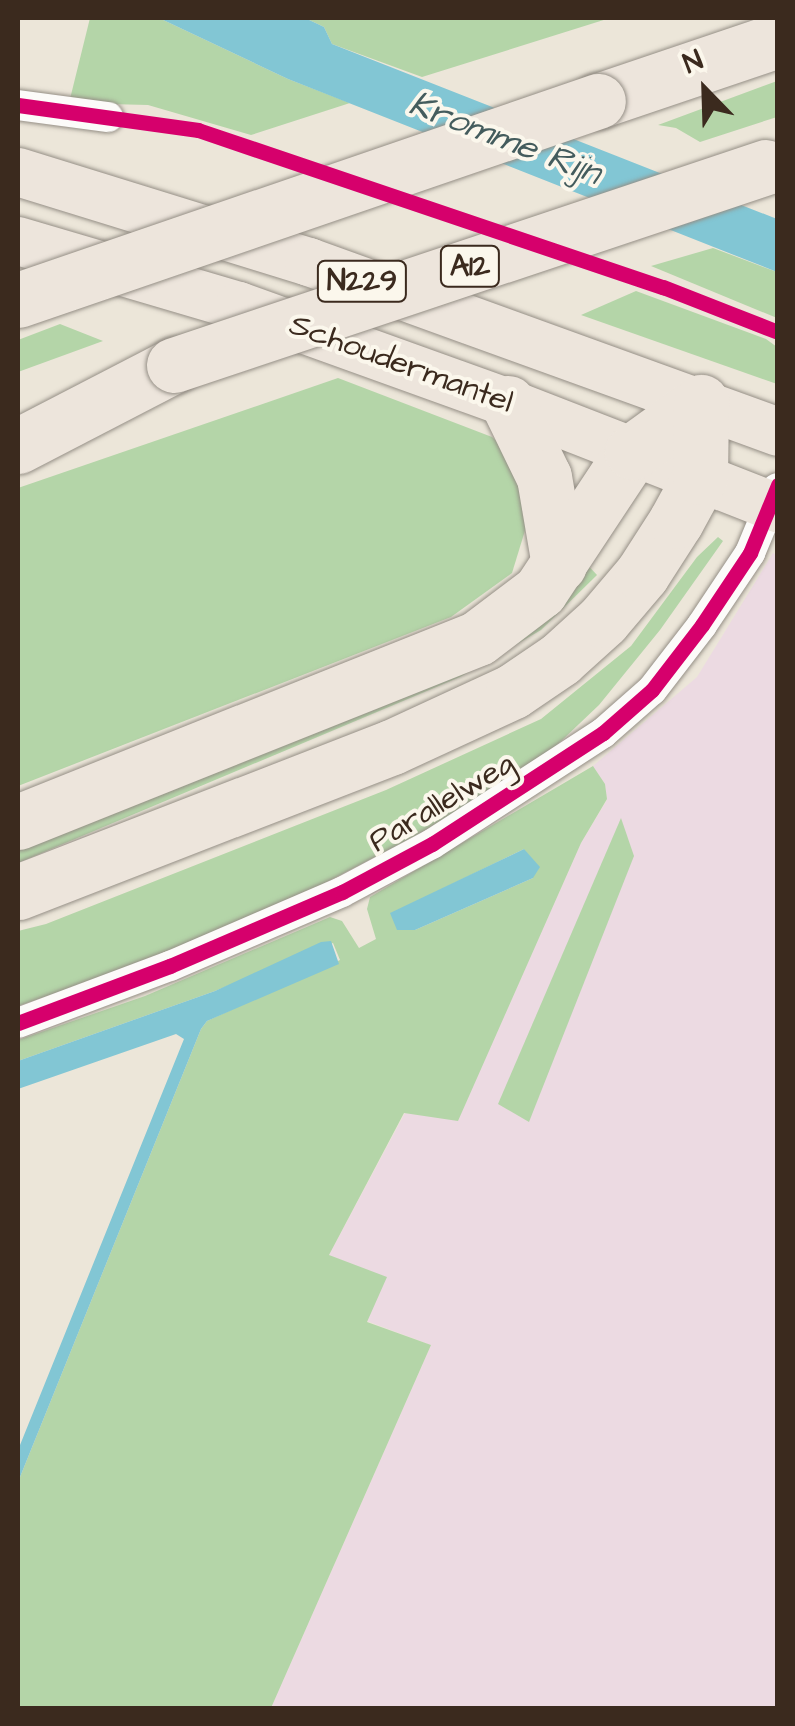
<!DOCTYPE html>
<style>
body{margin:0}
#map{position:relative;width:795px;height:1726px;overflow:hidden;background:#ece6d9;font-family:"Architects Daughter",sans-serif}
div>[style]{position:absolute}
.built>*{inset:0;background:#ecdae2}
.green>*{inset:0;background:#b4d5a8}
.water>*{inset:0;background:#82c6d4}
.roads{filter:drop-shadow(0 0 2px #958f86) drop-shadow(0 0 2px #958f86)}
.street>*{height:30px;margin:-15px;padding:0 15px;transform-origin:15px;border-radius:15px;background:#fcfbf9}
.primary>*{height:48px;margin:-24px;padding:0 24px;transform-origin:24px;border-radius:24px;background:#ede5dc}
.highway>*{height:55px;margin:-27.5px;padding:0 27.5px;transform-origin:27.5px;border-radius:27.5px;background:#ede5dc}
.bridges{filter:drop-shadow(0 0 2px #958f86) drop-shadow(0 0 2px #958f86)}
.highway-bridge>*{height:55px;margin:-27.5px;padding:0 27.5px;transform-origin:27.5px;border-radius:27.5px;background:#ede5dc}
.cycleway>*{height:15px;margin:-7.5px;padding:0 7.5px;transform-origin:7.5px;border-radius:7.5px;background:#d6006c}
span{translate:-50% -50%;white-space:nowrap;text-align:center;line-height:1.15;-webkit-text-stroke:8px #fbf7ec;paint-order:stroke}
.shield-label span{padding:2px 8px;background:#fbf7ec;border:2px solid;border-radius:8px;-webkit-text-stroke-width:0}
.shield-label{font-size:30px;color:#3b2a1e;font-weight:700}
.street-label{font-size:32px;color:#3b2a1e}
.water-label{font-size:35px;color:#445c5d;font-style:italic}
.frame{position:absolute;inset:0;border:20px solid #3b2a1e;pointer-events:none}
.north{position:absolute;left:655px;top:40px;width:100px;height:100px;-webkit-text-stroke:8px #fbf7ec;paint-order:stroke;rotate:337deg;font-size:28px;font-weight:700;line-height:40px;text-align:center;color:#3b2a1e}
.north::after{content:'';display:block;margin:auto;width:35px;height:45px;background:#3b2a1e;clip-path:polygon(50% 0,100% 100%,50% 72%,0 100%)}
</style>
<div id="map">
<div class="built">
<i style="clip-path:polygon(773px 553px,777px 555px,777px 1708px,271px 1708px,431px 1345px,367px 1321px,329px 1255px,405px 1113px,458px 1120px,581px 843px,607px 800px,605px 784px,593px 766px,697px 677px)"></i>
</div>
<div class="green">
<i style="clip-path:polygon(90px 18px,159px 18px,288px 79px,350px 103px,251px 135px,148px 105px,69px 103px)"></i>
<i style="clip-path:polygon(305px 18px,610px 18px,422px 77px,332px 44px,324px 27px)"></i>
<i style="clip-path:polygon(777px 81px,777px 117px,700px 142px,676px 128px,658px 125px)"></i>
<i style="clip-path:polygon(713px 248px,777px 272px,777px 318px,651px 266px)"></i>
<i style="clip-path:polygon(636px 291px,766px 339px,777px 347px,777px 384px,581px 315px)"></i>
<i style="clip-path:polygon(60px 324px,103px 341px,18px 372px,18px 340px)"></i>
<i style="clip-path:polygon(338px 378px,492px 437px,512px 456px,527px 524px,512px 573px,451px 617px,18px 786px,18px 488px)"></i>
<i style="clip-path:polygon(718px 537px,723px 541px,660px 630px,599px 705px,539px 762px,415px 836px,319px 886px,129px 968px,18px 1006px,18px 931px,46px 924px,386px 790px,541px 719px,631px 646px,697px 557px)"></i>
<i style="clip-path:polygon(583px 560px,597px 575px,541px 630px,460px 677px,18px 863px,18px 838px)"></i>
<i style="clip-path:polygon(evenodd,593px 766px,605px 784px,607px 799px,581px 843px,458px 1121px,404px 1113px,329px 1255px,387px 1277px,367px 1322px,431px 1345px,271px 1708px,18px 1708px,18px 1482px,201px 1029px,207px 1021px,340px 960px,333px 943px,215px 991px,18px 1061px,18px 1040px,145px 996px,330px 917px,342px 921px,359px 948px,376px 939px,367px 909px,370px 897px,593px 766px,524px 849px,533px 878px,415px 930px,391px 914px,524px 849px)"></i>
<i style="clip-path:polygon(621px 818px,634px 856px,529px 1122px,498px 1104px)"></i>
</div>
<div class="water">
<i style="clip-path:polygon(159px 18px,305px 18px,324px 27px,332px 44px,777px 219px,777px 272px,288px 79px)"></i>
<i style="clip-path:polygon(524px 849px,540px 867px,533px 878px,415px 930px,397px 930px,390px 913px)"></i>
<i style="clip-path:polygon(331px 941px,339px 964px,207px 1021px,201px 1029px,18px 1482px,18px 1450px,184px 1039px,176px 1034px,18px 1089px,18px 1061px,215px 991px,321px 942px)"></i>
</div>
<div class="roads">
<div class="street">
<i style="left:18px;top:105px;width:91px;rotate:7.6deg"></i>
<i style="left:18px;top:1023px;width:162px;rotate:-20.6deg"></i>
<i style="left:170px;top:966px;width:187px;rotate:-23.3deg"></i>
<i style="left:342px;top:892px;width:102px;rotate:-28.1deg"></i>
<i style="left:432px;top:844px;width:204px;rotate:-33deg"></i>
<i style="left:603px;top:733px;width:65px;rotate:-41.3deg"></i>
<i style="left:652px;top:690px;width:82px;rotate:-52.4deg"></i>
<i style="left:702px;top:625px;width:87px;rotate:-56.3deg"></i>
<i style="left:750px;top:553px;width:70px;rotate:-67.4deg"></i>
</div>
<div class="primary">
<i style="left:18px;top:172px;width:305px;rotate:17.2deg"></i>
<i style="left:309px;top:262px;width:499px;rotate:19.9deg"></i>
<i style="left:18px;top:241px;width:230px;rotate:16.4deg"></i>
<i style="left:239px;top:306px;width:286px;rotate:19.8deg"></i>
<i style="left:508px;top:403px;width:290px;rotate:21.3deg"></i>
</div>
<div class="highway">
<i style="left:598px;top:101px;width:190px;rotate:-18.7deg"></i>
<i style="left:508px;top:403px;width:82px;rotate:64.1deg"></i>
<i style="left:544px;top:477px;width:89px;rotate:80.3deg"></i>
<i style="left:18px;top:446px;width:176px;rotate:-27.4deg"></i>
<i style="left:18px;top:822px;width:495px;rotate:-21.8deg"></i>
<i style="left:478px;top:638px;width:78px;rotate:-37.2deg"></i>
<i style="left:540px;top:591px;width:167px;rotate:-56.5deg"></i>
<i style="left:632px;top:452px;width:85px;rotate:-35.9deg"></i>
<i style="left:18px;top:892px;width:401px;rotate:-21.2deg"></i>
<i style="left:392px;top:747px;width:133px;rotate:-24.8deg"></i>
<i style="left:513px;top:691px;width:57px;rotate:-34.2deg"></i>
<i style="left:560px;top:659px;width:58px;rotate:-42.2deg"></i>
<i style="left:603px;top:620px;width:60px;rotate:-49.7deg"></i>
<i style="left:642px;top:574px;width:63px;rotate:-57.3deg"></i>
<i style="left:676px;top:521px;width:50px;rotate:-61.4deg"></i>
<i style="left:700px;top:477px;width:75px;rotate:-89.2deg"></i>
</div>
</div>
<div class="bridges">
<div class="highway-bridge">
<i style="left:18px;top:300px;width:613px;rotate:-18.94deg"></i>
<i style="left:174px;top:365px;width:624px;rotate:-18.49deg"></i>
</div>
</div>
<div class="cycleway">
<i style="left:18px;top:105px;width:182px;rotate:7.9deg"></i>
<i style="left:198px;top:130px;width:491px;rotate:18.7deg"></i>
<i style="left:663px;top:287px;width:123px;rotate:21.4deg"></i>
<i style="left:18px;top:1023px;width:162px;rotate:-20.6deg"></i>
<i style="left:170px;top:966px;width:187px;rotate:-23.3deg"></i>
<i style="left:342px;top:892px;width:102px;rotate:-28.1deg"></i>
<i style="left:432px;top:844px;width:204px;rotate:-33deg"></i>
<i style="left:603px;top:733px;width:65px;rotate:-41.3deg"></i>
<i style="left:652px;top:690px;width:82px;rotate:-52.4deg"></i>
<i style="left:702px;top:625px;width:87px;rotate:-56.3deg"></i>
<i style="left:750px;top:553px;width:74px;rotate:-67.6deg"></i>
</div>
<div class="shield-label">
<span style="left:470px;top:266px">A12</span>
<span style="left:362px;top:281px">N229</span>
</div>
<div class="street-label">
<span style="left:401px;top:364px;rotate:20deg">Schoudermantel</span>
<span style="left:442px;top:803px;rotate:-31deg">Parallelweg</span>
</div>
<div class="water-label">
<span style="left:505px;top:139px;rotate:21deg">Kromme Rijn</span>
</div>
<div class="frame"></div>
<div class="north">N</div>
</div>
